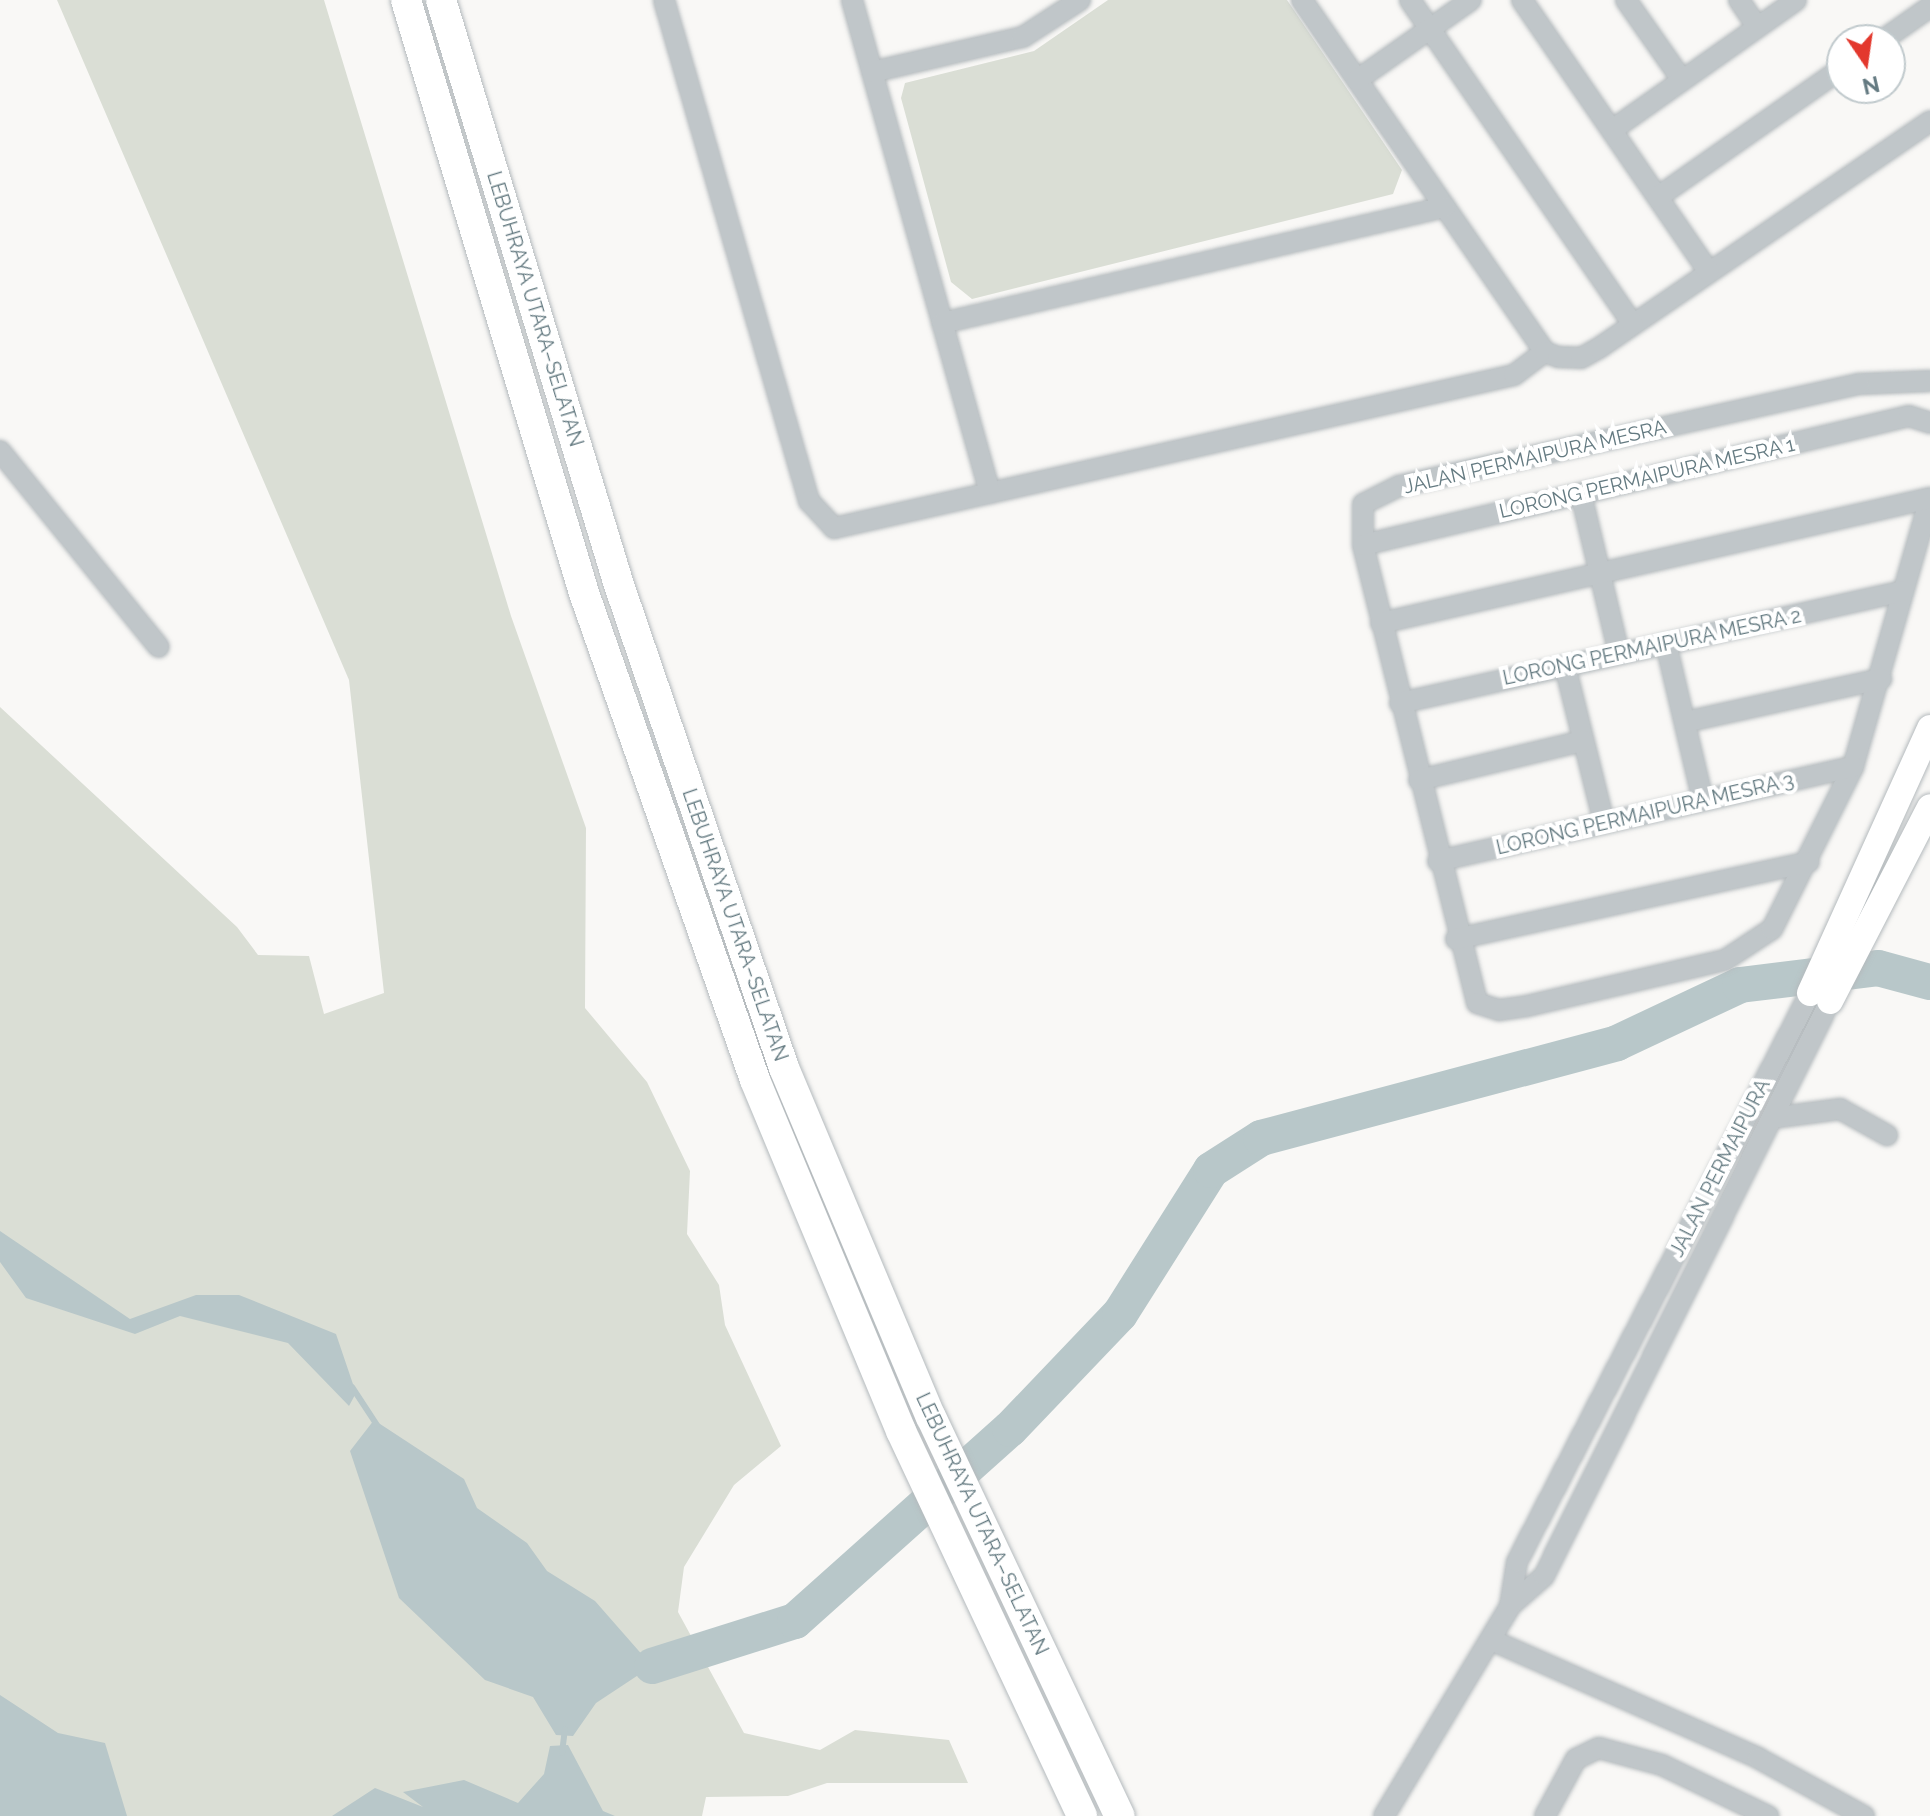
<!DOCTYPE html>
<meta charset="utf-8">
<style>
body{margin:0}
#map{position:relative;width:1930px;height:1816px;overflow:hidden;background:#f9f8f6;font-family:Raleway,sans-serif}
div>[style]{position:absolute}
.green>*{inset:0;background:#daded5}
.water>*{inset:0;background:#b8c7c9}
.stream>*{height:6px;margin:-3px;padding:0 3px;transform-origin:3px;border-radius:3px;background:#b8c7c9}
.river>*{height:36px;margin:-18px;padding:0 18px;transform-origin:18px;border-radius:18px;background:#b8c7c9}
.roads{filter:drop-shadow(0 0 2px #b4babd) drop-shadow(0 0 2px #b4babd)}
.minor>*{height:20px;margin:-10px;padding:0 10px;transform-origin:10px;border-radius:10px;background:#c0c6c9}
.major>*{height:26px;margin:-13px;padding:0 13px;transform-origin:13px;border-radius:13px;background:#fff}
.highway>*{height:30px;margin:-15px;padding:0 15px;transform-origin:15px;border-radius:15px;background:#fff}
span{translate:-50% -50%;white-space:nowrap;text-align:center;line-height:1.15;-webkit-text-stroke:8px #fff;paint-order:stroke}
.street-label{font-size:20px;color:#647a81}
.north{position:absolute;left:1826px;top:24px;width:80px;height:80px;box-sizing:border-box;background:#fff;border:2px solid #c1cacd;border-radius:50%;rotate:167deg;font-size:22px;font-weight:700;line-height:32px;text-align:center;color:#647a81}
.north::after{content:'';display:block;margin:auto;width:28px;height:36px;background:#e3382d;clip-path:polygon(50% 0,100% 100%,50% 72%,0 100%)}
</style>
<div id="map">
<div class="green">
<i style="clip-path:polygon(57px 0,324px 0,511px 616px,586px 828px,585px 1008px,647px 1082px,690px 1171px,687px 1234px,719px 1285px,725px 1325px,781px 1446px,734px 1485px,684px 1567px,678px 1612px,744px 1733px,820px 1750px,855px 1730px,949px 1740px,968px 1783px,827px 1783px,788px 1796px,706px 1797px,702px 1816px,0 1816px,0 707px,237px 927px,258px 955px,309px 956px,324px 1014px,384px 993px,349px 680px)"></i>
<i style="clip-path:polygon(1108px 0,1287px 0,1402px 170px,1393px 194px,972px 299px,951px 282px,901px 98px,905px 83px,1034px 51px)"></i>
</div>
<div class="water">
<i style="clip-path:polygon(0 1231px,130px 1319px,196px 1295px,239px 1295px,336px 1334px,356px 1393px,349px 1406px,288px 1343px,180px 1316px,135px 1334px,26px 1298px,0 1262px)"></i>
<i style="clip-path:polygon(374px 1420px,464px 1479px,477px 1508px,527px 1543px,547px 1571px,595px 1601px,652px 1666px,596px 1703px,573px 1736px,556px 1735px,533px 1697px,485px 1680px,399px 1598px,350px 1451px)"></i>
<i style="clip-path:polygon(0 1695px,58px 1733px,105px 1743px,127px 1816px,0 1816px)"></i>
<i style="clip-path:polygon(568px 1745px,603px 1811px,615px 1816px,332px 1816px,375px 1788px,423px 1807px,403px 1792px,464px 1780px,518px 1803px,544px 1774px,550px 1746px)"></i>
</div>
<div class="stream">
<i style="left:352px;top:1387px;width:45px;rotate:56.7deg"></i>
<i style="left:562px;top:1753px;width:24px;rotate:-83deg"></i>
</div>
<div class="river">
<i style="left:652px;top:1666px;width:150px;rotate:-17.5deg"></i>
<i style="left:795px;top:1621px;width:288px;rotate:-41.8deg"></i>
<i style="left:1010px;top:1429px;width:159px;rotate:-46.3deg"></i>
<i style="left:1120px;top:1314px;width:170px;rotate:-57.7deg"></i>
<i style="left:1211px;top:1170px;width:59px;rotate:-32.6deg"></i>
<i style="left:1261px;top:1138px;width:368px;rotate:-14.9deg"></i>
<i style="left:1617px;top:1043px;width:136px;rotate:-25.2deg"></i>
<i style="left:1740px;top:985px;width:139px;rotate:-7deg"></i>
<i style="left:1878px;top:968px;width:54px;rotate:15.1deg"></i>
</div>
<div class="roads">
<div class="minor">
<i style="left:664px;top:0;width:522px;rotate:73.86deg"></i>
<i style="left:809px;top:501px;width:37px;rotate:47deg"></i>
<i style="left:834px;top:528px;width:697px;rotate:-12.68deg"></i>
<i style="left:1514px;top:375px;width:39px;rotate:-37deg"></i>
<i style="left:852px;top:0;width:512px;rotate:74.36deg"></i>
<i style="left:1302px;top:0;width:428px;rotate:55.4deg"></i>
<i style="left:1545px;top:352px;width:14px;rotate:21deg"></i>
<i style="left:1558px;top:357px;width:23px;rotate:2deg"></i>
<i style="left:1581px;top:358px;width:21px;rotate:-29deg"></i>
<i style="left:1599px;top:348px;width:401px;rotate:-34.4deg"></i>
<i style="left:1410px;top:0;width:393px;rotate:55.5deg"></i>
<i style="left:1522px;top:0;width:330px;rotate:55.5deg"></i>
<i style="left:1626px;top:0;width:98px;rotate:55deg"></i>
<i style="left:1739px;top:0;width:32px;rotate:56deg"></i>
<i style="left:1883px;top:40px;width:57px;rotate:-35.1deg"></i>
<i style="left:872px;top:72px;width:155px;rotate:-13.1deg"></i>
<i style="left:1023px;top:37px;width:68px;rotate:-33deg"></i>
<i style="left:1357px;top:80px;width:139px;rotate:-35.1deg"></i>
<i style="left:1612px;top:130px;width:225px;rotate:-35.2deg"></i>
<i style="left:1658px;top:197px;width:225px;rotate:-35deg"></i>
<i style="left:942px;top:323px;width:516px;rotate:-12.99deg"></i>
<i style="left:1930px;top:381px;width:71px;rotate:177.6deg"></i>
<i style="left:1859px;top:384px;width:471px;rotate:167.5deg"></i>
<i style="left:1399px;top:486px;width:40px;rotate:153.4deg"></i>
<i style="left:1363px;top:504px;width:41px;rotate:90deg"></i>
<i style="left:1363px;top:545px;width:472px;rotate:76deg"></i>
<i style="left:1477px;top:1003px;width:23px;rotate:18deg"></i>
<i style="left:1499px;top:1010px;width:28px;rotate:-8deg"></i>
<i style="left:1527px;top:1006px;width:203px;rotate:-13.1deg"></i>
<i style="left:1725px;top:960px;width:56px;rotate:-33.4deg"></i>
<i style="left:1772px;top:929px;width:181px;rotate:-63.4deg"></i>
<i style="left:1853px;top:767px;width:279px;rotate:-74deg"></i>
<i style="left:0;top:451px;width:252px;rotate:51deg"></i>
<i style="left:1581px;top:494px;width:164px;rotate:76.6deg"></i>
<i style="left:1363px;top:545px;width:561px;rotate:-13.29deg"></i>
<i style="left:1909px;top:416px;width:22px;rotate:18deg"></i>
<i style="left:1381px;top:623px;width:563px;rotate:-12.83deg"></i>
<i style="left:1666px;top:644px;width:161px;rotate:76.7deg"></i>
<i style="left:1565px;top:666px;width:162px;rotate:76deg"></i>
<i style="left:1400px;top:703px;width:515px;rotate:-12.55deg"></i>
<i style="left:1685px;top:722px;width:201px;rotate:-12.4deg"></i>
<i style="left:1419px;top:780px;width:169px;rotate:-13.4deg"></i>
<i style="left:1438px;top:861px;width:426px;rotate:-12.8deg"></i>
<i style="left:1456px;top:939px;width:361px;rotate:-12.3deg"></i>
<i style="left:1772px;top:1118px;width:69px;rotate:-7.5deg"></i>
<i style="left:1840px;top:1109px;width:54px;rotate:29deg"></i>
<i style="left:1510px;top:1606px;width:45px;rotate:-41.4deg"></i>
<i style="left:1544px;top:1576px;width:642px;rotate:-63.55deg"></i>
<i style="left:1491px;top:1640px;width:292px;rotate:23.8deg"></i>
<i style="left:1758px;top:1758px;width:121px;rotate:28.7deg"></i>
<i style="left:1384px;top:1816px;width:245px;rotate:-59deg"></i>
<i style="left:1510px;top:1606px;width:45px;rotate:-81deg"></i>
<i style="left:1517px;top:1562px;width:640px;rotate:-62.75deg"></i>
<i style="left:1545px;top:1816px;width:65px;rotate:-61.5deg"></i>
<i style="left:1576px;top:1759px;width:25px;rotate:-26deg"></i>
<i style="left:1599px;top:1748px;width:65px;rotate:15.1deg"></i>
<i style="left:1662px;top:1765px;width:118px;rotate:25.7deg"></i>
</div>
<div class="major">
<i style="left:1810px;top:993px;width:291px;rotate:-65.6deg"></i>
<i style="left:1830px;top:1001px;width:218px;rotate:-62.7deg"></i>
</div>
<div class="highway">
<i style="left:406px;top:0;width:619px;rotate:73.29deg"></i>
<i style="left:584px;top:593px;width:516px;rotate:70.65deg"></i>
<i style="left:755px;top:1080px;width:380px;rotate:67.4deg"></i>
<i style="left:901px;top:1431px;width:425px;rotate:64.8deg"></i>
<i style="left:441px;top:0;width:608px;rotate:73.08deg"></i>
<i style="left:618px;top:582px;width:514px;rotate:71.14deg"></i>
<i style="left:784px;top:1068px;width:379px;rotate:67.2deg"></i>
<i style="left:931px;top:1417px;width:441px;rotate:64.7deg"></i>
</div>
</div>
<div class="street-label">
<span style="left:535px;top:309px;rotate:73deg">LEBUHRAYA UTARA–SELATAN</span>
<span style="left:1535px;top:457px;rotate:-13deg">JALAN PERMAIPURA MESRA</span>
<span style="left:1647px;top:478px;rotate:-13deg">LORONG PERMAIPURA MESRA 1</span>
<span style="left:1652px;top:647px;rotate:-12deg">LORONG PERMAIPURA MESRA 2</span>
<span style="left:1645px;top:814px;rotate:-13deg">LORONG PERMAIPURA MESRA 3</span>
<span style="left:735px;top:925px;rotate:71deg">LEBUHRAYA UTARA–SELATAN</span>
<span style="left:1720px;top:1168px;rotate:-63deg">JALAN PERMAIPURA</span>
<span style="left:982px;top:1524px;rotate:65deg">LEBUHRAYA UTARA–SELATAN</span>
</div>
<div class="north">N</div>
</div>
